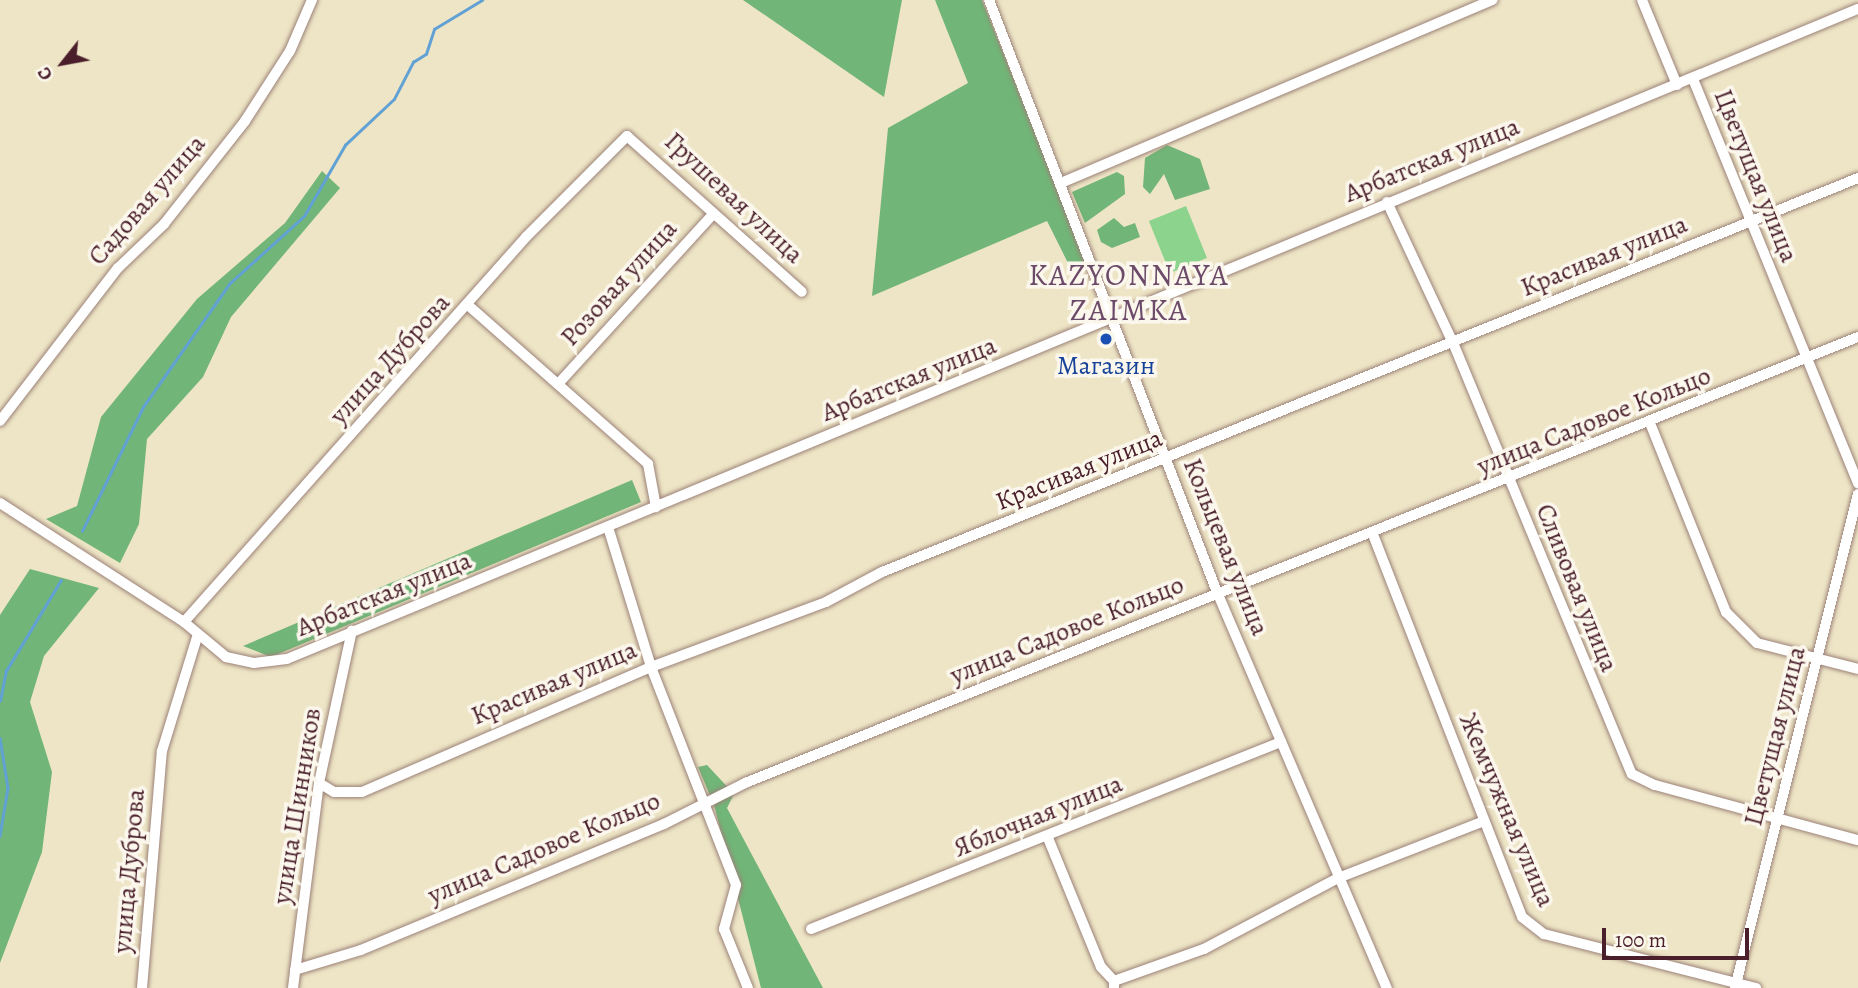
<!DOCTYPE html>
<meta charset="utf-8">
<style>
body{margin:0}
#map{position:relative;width:1858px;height:988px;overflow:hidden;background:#eee5c6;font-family:Alegreya,serif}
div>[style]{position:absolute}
.green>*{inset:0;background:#8cd38d;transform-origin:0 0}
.forest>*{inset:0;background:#71b578}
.stream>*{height:2.5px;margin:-1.25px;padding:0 1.25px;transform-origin:1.25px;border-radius:1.25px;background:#61a1d4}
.roads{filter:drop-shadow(0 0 2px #9c8278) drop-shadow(0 0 2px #9c8278)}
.minor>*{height:10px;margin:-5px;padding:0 5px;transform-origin:5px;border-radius:5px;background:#fff}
.dots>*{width:19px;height:19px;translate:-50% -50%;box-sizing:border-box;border:4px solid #fbf7ec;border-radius:50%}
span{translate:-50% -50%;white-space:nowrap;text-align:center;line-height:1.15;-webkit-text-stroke:7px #fbf7ec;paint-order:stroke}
.street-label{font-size:26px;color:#4a1f2b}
.transit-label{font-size:26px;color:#164399}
.quarter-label{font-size:30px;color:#6c4a69;letter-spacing:2px}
.north{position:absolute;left:28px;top:28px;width:70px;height:70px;-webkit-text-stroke:5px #fbf7ec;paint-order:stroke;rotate:239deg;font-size:19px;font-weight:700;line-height:28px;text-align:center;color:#4a1f2b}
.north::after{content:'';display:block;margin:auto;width:24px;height:32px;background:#4a1f2b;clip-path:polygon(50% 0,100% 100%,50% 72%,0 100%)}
.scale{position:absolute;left:1602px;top:928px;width:147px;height:32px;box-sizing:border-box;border:4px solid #4a1f2b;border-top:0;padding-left:9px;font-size:21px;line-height:24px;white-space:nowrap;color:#4a1f2b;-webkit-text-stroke:5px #fbf7ec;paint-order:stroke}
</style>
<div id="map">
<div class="green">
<i style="left:1186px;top:206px;width:56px;height:40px;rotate:68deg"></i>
</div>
<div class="forest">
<i style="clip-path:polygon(743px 0,902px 0,884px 97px,878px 93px)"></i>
<i style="clip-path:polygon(935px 0,982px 0,1090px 270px,1068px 263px,1047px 221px,872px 296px,888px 128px,968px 83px)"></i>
<i style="clip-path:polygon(1167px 145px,1200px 159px,1210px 189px,1175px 200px,1164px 174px,1150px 194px,1143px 187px,1145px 158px)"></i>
<i style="clip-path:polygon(322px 171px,340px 188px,231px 317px,203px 377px,147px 439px,139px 524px,120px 563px,46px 519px,77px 506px,101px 417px,197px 299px,285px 223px)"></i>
<i style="clip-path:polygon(1117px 172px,1124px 176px,1125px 194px,1085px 223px,1072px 192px)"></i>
<i style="clip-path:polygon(1114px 218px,1124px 227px,1135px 223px,1140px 237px,1112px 248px,1101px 242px,1097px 230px)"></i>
<i style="clip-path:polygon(632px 480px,641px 502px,271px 657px,243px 646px)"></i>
<i style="clip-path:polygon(30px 569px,99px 588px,44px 656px,30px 702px,52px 772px,42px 852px,0 963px,0 615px)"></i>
<i style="clip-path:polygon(707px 765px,734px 794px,727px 808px,823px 988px,761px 988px,714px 805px,698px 767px)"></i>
</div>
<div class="stream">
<i style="left:82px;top:531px;width:138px;rotate:-63.8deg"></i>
<i style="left:143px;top:407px;width:150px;rotate:-55deg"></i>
<i style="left:229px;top:284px;width:101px;rotate:-42.2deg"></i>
<i style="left:304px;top:216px;width:82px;rotate:-60deg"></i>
<i style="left:345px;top:145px;width:67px;rotate:-43.2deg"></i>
<i style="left:394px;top:99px;width:42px;rotate:-62.8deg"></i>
<i style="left:413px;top:62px;width:15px;rotate:-32deg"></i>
<i style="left:426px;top:54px;width:26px;rotate:-72deg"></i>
<i style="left:434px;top:29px;width:56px;rotate:-31.1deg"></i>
<i style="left:0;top:701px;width:31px;rotate:-79deg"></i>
<i style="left:6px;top:671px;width:106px;rotate:-58.9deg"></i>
<i style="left:0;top:738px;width:51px;rotate:80.9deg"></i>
<i style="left:8px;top:788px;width:49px;rotate:99.5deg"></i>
</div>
<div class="roads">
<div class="minor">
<i style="left:989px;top:0;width:634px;rotate:68.94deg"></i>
<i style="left:1217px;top:592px;width:431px;rotate:66.8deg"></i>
<i style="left:1642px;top:0;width:92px;rotate:67.6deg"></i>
<i style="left:1693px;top:79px;width:437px;rotate:67.8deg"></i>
<i style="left:1061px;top:183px;width:469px;rotate:-23deg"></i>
<i style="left:1387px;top:202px;width:158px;rotate:64.9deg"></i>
<i style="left:1454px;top:345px;width:464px;rotate:67.5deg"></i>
<i style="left:1632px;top:774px;width:25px;rotate:26deg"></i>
<i style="left:1655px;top:785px;width:210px;rotate:15.2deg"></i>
<i style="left:469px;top:306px;width:239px;rotate:41.4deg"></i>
<i style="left:648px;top:464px;width:44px;rotate:79.5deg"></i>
<i style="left:558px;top:384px;width:231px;rotate:-47.6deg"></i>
<i style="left:0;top:421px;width:193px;rotate:-52.4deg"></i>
<i style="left:118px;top:268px;width:64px;rotate:-43.7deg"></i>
<i style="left:164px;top:224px;width:131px;rotate:-51.8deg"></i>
<i style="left:245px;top:121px;width:83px;rotate:-57.3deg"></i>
<i style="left:290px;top:51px;width:56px;rotate:-66.7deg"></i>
<i style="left:1650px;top:423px;width:204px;rotate:68.1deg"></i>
<i style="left:1726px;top:612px;width:44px;rotate:45deg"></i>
<i style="left:1757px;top:643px;width:104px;rotate:14.4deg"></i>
<i style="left:0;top:503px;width:219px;rotate:32.9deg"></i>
<i style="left:184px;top:622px;width:55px;rotate:39.8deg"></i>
<i style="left:226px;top:657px;width:29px;rotate:12deg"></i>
<i style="left:254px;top:663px;width:33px;rotate:-7deg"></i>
<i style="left:287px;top:659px;width:1700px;rotate:-22.48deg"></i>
<i style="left:608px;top:527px;width:146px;rotate:72.9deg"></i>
<i style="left:651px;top:667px;width:234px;rotate:68.7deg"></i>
<i style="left:736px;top:885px;width:46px;rotate:105.3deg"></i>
<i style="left:724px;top:929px;width:64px;rotate:67.9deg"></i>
<i style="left:1372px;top:532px;width:413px;rotate:68.7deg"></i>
<i style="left:1522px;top:917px;width:28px;rotate:38deg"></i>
<i style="left:1544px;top:934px;width:219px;rotate:14.3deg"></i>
<i style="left:184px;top:622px;width:515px;rotate:-48.38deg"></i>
<i style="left:526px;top:237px;width:143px;rotate:-45deg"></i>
<i style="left:627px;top:136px;width:234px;rotate:41.7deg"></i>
<i style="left:319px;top:783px;width:17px;rotate:31deg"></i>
<i style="left:334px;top:792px;width:28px"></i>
<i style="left:362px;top:792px;width:315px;rotate:-23.4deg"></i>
<i style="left:651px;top:667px;width:187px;rotate:-20.4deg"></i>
<i style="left:826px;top:602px;width:64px;rotate:-28.2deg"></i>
<i style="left:882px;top:572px;width:1053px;rotate:-21.98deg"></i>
<i style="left:1048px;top:838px;width:139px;rotate:67.7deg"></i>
<i style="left:1101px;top:967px;width:19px;rotate:47deg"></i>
<i style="left:811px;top:929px;width:506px;rotate:-21.7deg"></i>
<i style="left:295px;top:970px;width:69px;rotate:-16.9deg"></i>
<i style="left:361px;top:950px;width:328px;rotate:-22.6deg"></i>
<i style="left:664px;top:824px;width:91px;rotate:-26.8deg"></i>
<i style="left:745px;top:783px;width:1199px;rotate:-21.84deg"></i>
<i style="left:142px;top:988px;width:238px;rotate:-85.2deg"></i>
<i style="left:162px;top:751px;width:119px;rotate:-72.9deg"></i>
<i style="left:293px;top:988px;width:207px;rotate:-82.8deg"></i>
<i style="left:319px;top:783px;width:156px;rotate:-77.8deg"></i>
<i style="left:1114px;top:988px;width:7px;rotate:-90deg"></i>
<i style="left:1114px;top:981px;width:96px;rotate:-19.6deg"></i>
<i style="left:1204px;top:949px;width:152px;rotate:-27.9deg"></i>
<i style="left:1338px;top:878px;width:155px;rotate:-21.3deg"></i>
<i style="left:1735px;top:988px;width:509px;rotate:-76.02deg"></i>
</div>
</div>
<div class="dots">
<i style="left:1106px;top:339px;background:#1a4fb4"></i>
</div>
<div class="street-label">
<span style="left:1432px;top:160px;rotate:-22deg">Арбатская улица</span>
<span style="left:1756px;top:176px;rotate:68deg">Цветущая улица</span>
<span style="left:734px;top:198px;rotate:43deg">Грушевая улица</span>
<span style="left:147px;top:200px;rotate:-49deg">Садовая улица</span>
<span style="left:1604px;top:256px;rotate:-22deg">Красивая улица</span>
<span style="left:619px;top:283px;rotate:-48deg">Розовая улица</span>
<span style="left:390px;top:359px;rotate:-48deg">улица Дуброва</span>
<span style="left:909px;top:379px;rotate:-22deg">Арбатская улица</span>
<span style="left:1594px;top:421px;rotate:-22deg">улица Садовое Кольцо</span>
<span style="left:1079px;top:470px;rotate:-22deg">Красивая улица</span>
<span style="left:1226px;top:547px;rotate:68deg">Кольцевая улица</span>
<span style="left:1577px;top:588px;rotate:68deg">Сливовая улица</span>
<span style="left:384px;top:594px;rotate:-22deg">Арбатская улица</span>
<span style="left:1067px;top:630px;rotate:-22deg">улица Садовое Кольцо</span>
<span style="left:554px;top:683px;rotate:-23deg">Красивая улица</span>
<span style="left:1775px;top:736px;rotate:-76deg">Цветущая улица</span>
<span style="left:297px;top:806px;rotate:-81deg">улица Шинников</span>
<span style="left:1507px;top:810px;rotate:67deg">Жемчужная улица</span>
<span style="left:1038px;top:816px;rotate:-22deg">Яблочная улица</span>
<span style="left:544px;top:848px;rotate:-23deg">улица Садовое Кольцо</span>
<span style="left:129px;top:871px;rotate:-85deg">улица Дуброва</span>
</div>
<div class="transit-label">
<span style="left:1106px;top:366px">Магазин</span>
</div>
<div class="quarter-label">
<span style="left:1129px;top:292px">KAZYONNAYA<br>ZAIMKA</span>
</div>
<div class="north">С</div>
<div class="scale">100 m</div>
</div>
